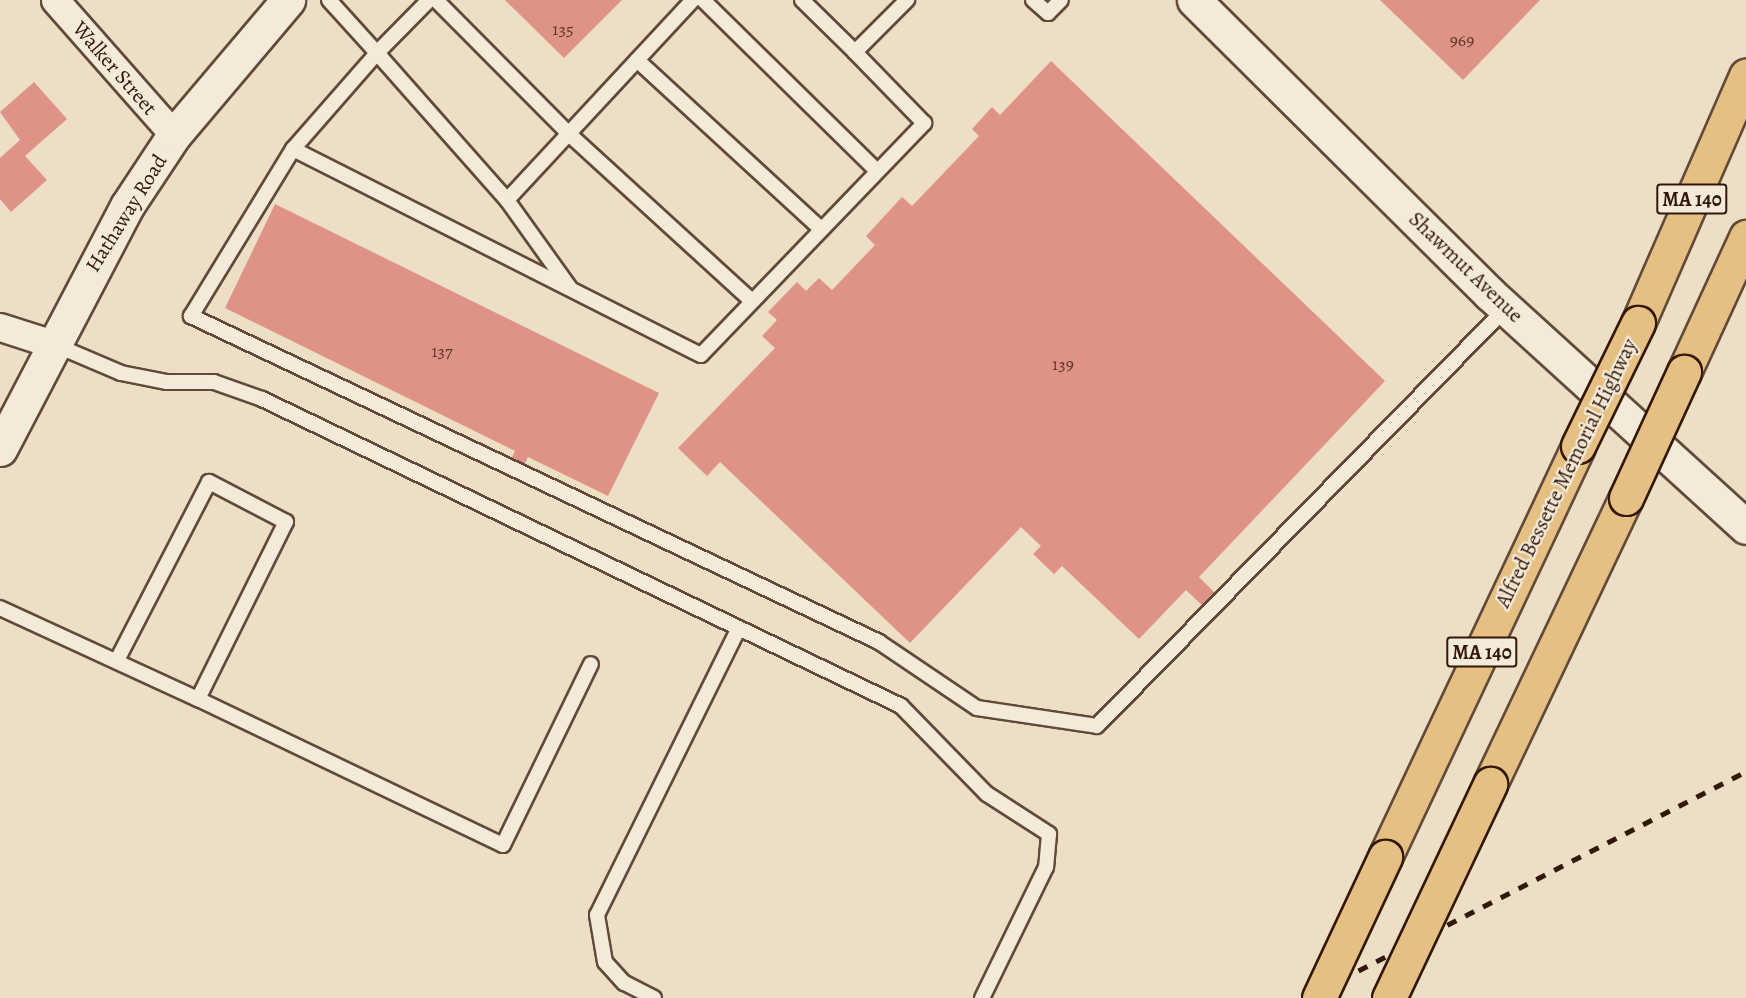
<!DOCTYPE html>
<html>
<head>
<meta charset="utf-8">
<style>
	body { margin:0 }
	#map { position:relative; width:1746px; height:998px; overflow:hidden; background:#eddfc6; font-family:Alegreya,serif }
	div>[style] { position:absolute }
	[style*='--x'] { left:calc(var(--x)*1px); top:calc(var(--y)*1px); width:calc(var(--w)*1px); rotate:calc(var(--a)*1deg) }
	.building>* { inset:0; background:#df9386 }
	.roads { filter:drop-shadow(2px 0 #614a39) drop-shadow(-2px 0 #614a39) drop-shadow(0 2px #614a39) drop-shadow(0 -2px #614a39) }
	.service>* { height:14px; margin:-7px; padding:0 7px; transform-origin:7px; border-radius:7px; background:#f3eada }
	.minor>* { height:27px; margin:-13.5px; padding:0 13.5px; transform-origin:13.5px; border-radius:13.5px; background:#f3eada }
	.tertiary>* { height:33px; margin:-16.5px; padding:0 16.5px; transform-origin:16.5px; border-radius:16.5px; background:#f3eada }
	.secondary>* { height:33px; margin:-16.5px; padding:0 16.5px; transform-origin:16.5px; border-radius:16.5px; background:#f3eada }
	.motorway>* { height:33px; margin:-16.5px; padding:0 16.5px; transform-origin:16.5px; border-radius:16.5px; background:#e6c083 }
	.rail>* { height:4.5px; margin-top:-2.25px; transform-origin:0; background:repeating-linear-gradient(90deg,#32180a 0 10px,transparent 0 20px) }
	.bridges { filter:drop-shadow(2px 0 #32180a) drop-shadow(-2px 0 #32180a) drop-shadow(0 2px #32180a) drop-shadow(0 -2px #32180a) }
	.motorway-bridge>* { height:33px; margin:-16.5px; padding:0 16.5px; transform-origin:16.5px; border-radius:16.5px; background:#e6c083 }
	span { translate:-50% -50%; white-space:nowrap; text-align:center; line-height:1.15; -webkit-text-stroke:4.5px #f3eada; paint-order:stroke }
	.number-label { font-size:18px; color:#5d3729 }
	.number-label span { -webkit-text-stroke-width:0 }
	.shield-label span { padding:2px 4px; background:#f3eada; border:2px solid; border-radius:4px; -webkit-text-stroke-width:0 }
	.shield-label { font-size:20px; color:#32180a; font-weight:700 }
	.street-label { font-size:21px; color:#32180a }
</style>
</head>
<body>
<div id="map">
	<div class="building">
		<div style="clip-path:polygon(505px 0,622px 0,564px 58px)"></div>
		<div style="clip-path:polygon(1380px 0,1540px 0,1463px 80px)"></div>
		<div style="clip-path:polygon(1051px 61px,1385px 381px,1199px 577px,1217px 595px,1205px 608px,1186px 590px,1139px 639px,1062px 566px,1054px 574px,1033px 554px,1041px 546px,1021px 527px,910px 643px,720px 462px,707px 476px,678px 448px,775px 348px,762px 336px,777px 320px,768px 312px,797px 282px,806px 291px,819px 278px,832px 290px,875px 245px,866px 236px,902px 197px,912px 206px,979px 136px,972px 129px,992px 107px,1000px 115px)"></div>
		<div style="clip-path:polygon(34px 82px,67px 119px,25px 156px,47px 180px,11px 212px,0 199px,0 158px,20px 140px,0 112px)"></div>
		<div style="clip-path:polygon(275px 204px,659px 393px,608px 496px,528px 457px,520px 473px,507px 467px,515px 451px,225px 308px)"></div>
	</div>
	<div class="roads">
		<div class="service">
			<div style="--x:329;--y:0;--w:72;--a:47.8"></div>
			<div style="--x:377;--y:53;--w:128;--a:131.2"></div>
			<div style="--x:293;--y:149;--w:457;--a:26.8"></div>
			<div style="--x:701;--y:355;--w:322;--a:-46.1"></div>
			<div style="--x:924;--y:123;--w:99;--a:-134.2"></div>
			<div style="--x:429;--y:0;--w:74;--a:134.5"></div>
			<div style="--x:377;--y:53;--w:196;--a:48.5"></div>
			<div style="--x:507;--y:200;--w:108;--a:54.4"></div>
			<div style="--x:436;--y:0;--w:189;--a:45.2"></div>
			<div style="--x:569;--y:134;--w:248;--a:42.4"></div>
			<div style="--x:703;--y:0;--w:244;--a:44.5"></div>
			<div style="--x:802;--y:0;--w:74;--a:44.5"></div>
			<div style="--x:855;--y:52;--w:74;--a:-45"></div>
			<div style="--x:1033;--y:0;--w:20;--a:41"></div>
			<div style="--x:1048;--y:13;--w:18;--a:-45"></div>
			<div style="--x:637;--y:60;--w:250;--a:42.6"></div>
			<div style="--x:293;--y:149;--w:196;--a:121.4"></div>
			<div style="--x:191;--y:316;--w:761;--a:25.35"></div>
			<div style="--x:879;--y:642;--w:118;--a:34"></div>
			<div style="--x:977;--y:708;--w:121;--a:8.5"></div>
			<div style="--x:1097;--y:726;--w:585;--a:-45.62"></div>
			<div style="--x:507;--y:200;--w:273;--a:-47.1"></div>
			<div style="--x:53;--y:344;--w:74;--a:23.1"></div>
			<div style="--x:121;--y:373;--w:47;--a:11.1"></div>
			<div style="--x:167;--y:382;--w:47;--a:0"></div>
			<div style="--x:214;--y:382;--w:51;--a:19.5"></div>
			<div style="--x:262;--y:399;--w:709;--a:25.66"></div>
			<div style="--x:901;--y:706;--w:123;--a:45.7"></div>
			<div style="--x:987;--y:794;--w:74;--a:32.8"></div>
			<div style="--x:1049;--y:834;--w:33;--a:95"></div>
			<div style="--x:1046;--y:867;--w:146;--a:116"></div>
			<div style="--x:0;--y:608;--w:218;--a:24.7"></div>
			<div style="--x:198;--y:699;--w:198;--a:-63.6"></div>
			<div style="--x:286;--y:522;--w:87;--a:-152.5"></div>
			<div style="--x:209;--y:482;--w:200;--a:117.3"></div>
			<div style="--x:198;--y:699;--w:338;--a:25.6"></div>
			<div style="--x:503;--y:845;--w:201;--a:-64.1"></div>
			<div style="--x:654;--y:998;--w:34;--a:-153"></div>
			<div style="--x:624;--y:983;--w:28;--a:-132"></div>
			<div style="--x:605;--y:962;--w:48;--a:-99.7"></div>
			<div style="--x:597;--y:915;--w:320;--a:-63.7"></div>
		</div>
		<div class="minor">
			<div style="--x:55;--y:0;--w:180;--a:48.6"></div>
			<div style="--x:0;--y:327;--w:56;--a:17.8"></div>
		</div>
		<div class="tertiary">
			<div style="--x:1194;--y:0;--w:417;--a:44.8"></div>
			<div style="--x:1490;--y:294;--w:346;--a:42.3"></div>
		</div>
		<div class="secondary">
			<div style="--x:0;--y:449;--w:274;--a:-62.4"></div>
			<div style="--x:127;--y:206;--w:85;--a:-56.5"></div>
			<div style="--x:174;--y:135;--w:177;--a:-49.8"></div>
		</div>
		<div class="motorway">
			<div style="--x:1638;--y:323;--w:270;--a:-66.4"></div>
			<div style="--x:1684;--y:372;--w:149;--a:-65.3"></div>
			<div style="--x:1490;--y:784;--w:317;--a:-64.6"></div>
			<div style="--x:1385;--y:857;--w:454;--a:-64.8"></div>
		</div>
	</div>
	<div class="rail">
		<div style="--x:1305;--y:998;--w:496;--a:-27.2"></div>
	</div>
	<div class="bridges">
		<div class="motorway-bridge">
			<div style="--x:1578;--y:446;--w:137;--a:-64"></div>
			<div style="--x:1626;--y:498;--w:139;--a:-65.3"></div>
			<div style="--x:1319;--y:998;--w:156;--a:-64.9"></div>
			<div style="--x:1389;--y:998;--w:237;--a:-64.7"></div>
		</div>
	</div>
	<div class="number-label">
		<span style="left:563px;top:29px">135</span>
		<span style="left:1462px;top:40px">969</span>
		<span style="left:442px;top:351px">137</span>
		<span style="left:1063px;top:364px">139</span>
	</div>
	<div class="shield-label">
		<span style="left:1692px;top:199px">MA 140</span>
		<span style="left:1482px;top:652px">MA 140</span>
	</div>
	<div class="street-label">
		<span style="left:115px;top:68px;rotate:49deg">Walker Street</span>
		<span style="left:126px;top:213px;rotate:-58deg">Hathaway Road</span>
		<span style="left:1466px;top:267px;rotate:44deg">Shawmut Avenue</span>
		<span style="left:1566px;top:473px;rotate:-64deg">Alfred Bessette Memorial Highway</span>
	</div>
</div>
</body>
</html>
